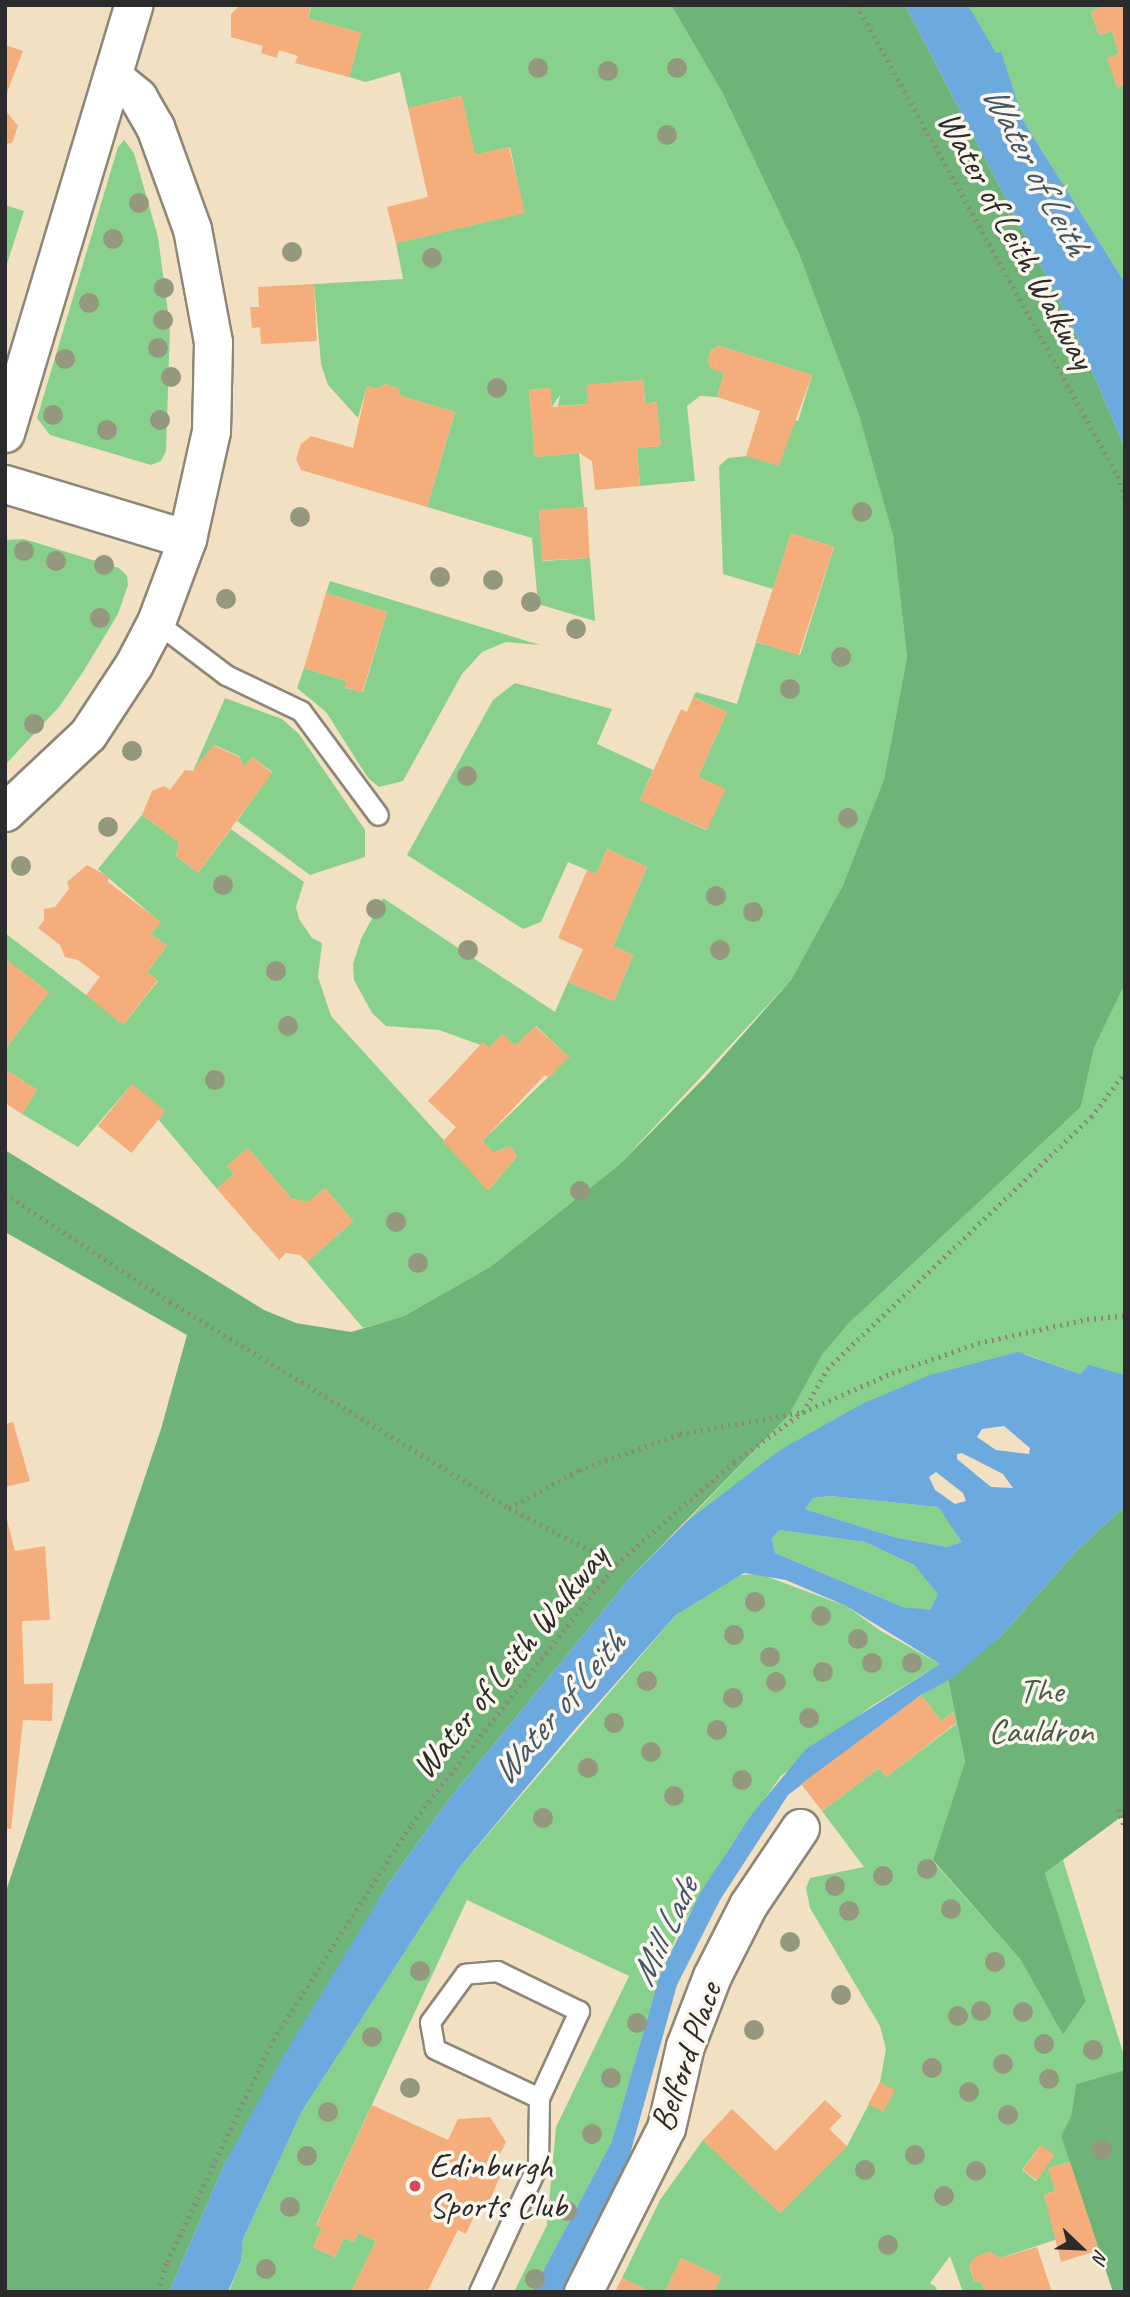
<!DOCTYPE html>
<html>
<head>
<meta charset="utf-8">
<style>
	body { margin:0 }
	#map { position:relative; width:1130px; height:2297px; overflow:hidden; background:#f1e1c2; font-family:Caveat,sans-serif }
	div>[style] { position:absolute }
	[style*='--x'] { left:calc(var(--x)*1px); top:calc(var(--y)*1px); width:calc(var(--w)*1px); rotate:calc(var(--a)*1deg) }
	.green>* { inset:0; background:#88d18d }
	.forest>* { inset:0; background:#6eb378 }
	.water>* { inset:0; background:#6ca9de }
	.building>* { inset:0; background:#f4ad7b; transform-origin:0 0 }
	.path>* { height:4.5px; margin-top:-2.25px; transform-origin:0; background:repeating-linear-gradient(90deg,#8e8676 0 2px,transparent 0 7px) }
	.roads { filter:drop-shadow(2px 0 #8e8676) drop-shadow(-2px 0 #8e8676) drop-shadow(0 2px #8e8676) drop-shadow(0 -2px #8e8676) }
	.service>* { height:19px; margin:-9.5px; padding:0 9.5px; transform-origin:9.5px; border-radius:9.5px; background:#fff }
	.minor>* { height:37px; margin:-18.5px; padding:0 18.5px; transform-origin:18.5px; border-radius:18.5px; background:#fff }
	.trees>* { width:20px; height:20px; margin:-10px; border-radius:50%; background:#94987f }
	.dots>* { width:19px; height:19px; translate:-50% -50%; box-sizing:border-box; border:4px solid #fbf7ec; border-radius:50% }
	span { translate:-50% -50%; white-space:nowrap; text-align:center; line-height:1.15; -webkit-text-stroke:7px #fbf7ec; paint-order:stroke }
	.street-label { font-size:35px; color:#2b2b2b }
	.park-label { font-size:35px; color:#475d48 }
	.poi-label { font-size:35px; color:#2b2b2b }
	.left { translate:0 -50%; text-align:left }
	.water-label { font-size:37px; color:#42576a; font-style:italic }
	.frame { position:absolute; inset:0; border:7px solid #2b2b2b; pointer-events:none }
	.north { position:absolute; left:1046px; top:2213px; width:70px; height:70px; -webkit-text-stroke:5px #fbf7ec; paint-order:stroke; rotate:113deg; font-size:19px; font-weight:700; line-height:28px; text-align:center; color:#2b2b2b }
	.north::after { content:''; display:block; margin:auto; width:24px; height:32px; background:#2b2b2b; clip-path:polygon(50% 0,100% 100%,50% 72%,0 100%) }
</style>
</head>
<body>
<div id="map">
	<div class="green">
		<div style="clip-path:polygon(312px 5px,671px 5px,722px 92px,799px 254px,858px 412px,893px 534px,907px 657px,884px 779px,843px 885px,791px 980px,619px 1165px,490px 1267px,404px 1316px,363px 1328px,307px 1262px,353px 1221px,325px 1188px,308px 1202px,292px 1199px,248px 1148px,227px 1166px,234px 1174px,217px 1189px,158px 1119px,164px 1111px,132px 1084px,78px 1147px,22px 1114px,37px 1090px,5px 1069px,5px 1049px,49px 992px,5px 959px,5px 933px,124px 1024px,158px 981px,147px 972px,167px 946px,151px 934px,160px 922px,98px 869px,142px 815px,179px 842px,176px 856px,198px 873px,231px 829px,304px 882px,296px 907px,299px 919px,312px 938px,322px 943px,318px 977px,331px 1016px,489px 1190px,517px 1156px,510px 1146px,493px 1153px,482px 1141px,569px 1057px,536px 1026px,515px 1046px,502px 1034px,489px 1048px,439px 1030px,386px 1026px,372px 1013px,354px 980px,353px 964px,361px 939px,383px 898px,555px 1012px,568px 982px,614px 1001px,633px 955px,613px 946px,647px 867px,607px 849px,596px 874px,568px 862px,541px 922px,523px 929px,407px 855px,493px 700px,515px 683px,612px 709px,597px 744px,653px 770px,640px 800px,706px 830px,725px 789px,698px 777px,727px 712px,693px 697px,696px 692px,737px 704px,756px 642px,800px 655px,834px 547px,791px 533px,773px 589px,723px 574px,719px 466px,728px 458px,746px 456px,792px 420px,798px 421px,812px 375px,719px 346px,711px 350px,708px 362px,711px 368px,724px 373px,717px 397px,700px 396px,687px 406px,695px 481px,640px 486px,637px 448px,661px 446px,656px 402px,645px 404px,643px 380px,587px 385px,588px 404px,558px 406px,560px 395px,552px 407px,550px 388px,529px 390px,535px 457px,579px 453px,584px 507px,539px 511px,543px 561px,590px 558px,595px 621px,538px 604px,532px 538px,427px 507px,455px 412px,401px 396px,398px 388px,385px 384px,378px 389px,367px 386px,358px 418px,328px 385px,321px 364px,314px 284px,403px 279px,396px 243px,524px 213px,510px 147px,475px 155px,461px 96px,408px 108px,400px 72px,366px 82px,349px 77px,361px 33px,308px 18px)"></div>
		<div style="clip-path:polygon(968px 5px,1105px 5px,1091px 12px,1099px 35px,1112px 31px,1119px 54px,1108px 58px,1117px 87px,1125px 85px,1125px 283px,1024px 122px,1000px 52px,996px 54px)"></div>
		<div style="clip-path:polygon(124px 140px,134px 153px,158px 237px,170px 327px,166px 451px,161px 461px,151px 465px,50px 435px,37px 418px,118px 147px)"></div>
		<div style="clip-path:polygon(5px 205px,24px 211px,5px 270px)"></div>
		<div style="clip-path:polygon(24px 539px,119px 568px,127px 576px,128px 585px,118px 614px,83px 672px,59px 707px,5px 765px,5px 540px)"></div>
		<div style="clip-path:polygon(330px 581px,540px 645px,506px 642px,482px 652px,462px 674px,403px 781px,379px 787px,368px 778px,326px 712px,297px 688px,304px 668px,346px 681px,345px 688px,363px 692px,387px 612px,326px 593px)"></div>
		<div style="clip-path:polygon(225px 698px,282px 719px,299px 734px,365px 830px,365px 857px,310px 875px,237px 821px,272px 772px,252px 757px,244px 767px,239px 756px,214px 745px,193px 771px)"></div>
		<div style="clip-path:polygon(1125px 984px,1125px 1375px,1107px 1371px,1080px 1374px,1025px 1354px,685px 1523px,789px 1415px,822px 1355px,849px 1323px,1081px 1107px,1094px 1048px)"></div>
		<div style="clip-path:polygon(830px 1496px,938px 1507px,963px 1542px,947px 1547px,894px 1537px,805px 1509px,813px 1498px)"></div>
		<div style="clip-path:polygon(779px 1530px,865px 1542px,914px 1565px,939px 1594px,929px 1611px,903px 1607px,775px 1553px,772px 1538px)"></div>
		<div style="clip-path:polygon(760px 1574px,846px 1606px,881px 1631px,940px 1664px,870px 1707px,781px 1776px,728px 1850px,678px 1933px,660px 1974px,612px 2141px,532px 2292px,514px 2292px,547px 2225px,556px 2127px,629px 1976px,467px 1900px,316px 2225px,322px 2228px,313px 2247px,335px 2257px,344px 2238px,354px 2242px,358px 2233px,376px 2241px,351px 2292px,229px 2292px,241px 2261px,243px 2239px,302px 2111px,459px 1868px,676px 1615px,740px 1575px)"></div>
		<div style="clip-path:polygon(evenodd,948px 1679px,965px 1763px,933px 1861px,1020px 1959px,1063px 2035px,1086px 2001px,1045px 1873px,1063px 1860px,1125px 2059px,1125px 2070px,1076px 2084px,1071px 2116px,1061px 2136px,1070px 2162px,1049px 2168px,1055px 2191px,1044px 2195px,1058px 2239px,1000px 2258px,989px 2252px,969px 2266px,974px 2281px,982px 2283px,985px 2292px,963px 2292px,950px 2256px,930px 2283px,937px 2288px,934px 2292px,714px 2292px,721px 2277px,681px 2258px,665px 2292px,651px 2292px,622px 2278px,660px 2200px,703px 2140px,780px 2213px,847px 2146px,869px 2104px,883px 2111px,880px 2082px,886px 2049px,880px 2026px,810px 1908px,806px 1888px,810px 1878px,864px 1867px,822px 1811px,879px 1768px,886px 1777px,956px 1724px,953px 1712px,941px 1721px,921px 1695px,948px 1679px,1040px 2146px,1054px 2155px,1036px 2181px,1022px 2170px,1040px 2146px)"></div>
	</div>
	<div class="forest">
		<div style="clip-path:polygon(671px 5px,905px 5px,1073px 327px,1125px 448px,1125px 984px,1094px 1048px,1081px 1107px,849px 1323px,822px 1355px,789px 1415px,629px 1579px,450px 1798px,388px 1884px,224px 2165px,169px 2292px,5px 2292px,5px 1894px,161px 1429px,187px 1335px,5px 1232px,5px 1150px,264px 1310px,296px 1323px,351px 1332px,404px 1316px,490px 1267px,619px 1165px,708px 1074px,791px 980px,843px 885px,884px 779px,907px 657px,893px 535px,858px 412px,799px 254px,722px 92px)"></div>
		<div style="clip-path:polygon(1125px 1506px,1125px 1814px,1045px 1873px,1086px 2001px,1063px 2035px,1020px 1959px,933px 1860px,965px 1762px,948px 1679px,1000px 1637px,1078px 1549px)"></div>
		<div style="clip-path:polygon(1125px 2070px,1125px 2292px,1113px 2292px,1061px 2136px,1071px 2116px,1076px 2084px)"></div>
	</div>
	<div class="water">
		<div style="clip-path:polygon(905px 5px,968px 5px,996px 53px,1001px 52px,1024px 122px,1125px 283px,1125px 448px,1073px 327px)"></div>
		<div style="clip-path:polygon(evenodd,1018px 1352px,1080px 1374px,1089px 1365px,1125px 1375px,1125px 1506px,1078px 1549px,1000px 1637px,954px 1677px,921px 1695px,788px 1795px,720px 1900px,677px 1985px,629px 2158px,562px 2292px,532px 2292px,612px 2141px,660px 1974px,702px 1890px,752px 1814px,806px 1749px,940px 1664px,846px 1606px,786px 1580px,744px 1573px,676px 1615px,576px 1728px,459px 1868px,302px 2111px,243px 2239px,241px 2261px,228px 2292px,169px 2292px,224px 2165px,281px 2060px,388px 1884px,450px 1798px,629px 1579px,685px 1523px,780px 1450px,862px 1404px,930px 1375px,1018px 1352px,1004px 1426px,1030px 1448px,1029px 1454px,996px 1450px,977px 1437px,982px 1429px,1004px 1426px,1018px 1352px,962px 1453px,1003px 1474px,1013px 1488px,991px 1487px,957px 1459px,957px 1454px,962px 1453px,1018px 1352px,936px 1472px,963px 1493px,966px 1501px,955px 1504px,935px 1490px,929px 1477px,936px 1472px,1018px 1352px,830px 1496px,938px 1507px,962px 1542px,947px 1547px,894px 1537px,805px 1509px,813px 1498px,830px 1496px,1018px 1352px,779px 1530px,865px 1542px,914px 1565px,938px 1594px,930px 1610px,903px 1607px,775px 1553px,772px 1538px,779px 1530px)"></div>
	</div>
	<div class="building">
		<div style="clip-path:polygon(240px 5px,311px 5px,308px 18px,361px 33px,349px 77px,295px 63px,298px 56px,279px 50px,277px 58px,261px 53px,263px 46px,231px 37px,231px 14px)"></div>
		<div style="clip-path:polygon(1105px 5px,1125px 5px,1125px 85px,1117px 87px,1107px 58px,1119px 54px,1112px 31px,1099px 35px,1091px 12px)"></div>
		<div style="clip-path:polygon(5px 45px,23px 51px,6px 95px,5px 95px)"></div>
		<div style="clip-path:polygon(462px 96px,475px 155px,509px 147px,525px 213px,396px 243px,387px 207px,428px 197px,408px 108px)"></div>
		<div style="clip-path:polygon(5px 110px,18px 126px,12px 143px,5px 144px)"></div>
		<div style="clip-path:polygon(314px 284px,317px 341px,261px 344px,260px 327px,252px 328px,250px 307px,259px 307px,258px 287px)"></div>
		<div style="clip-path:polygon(719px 346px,812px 375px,779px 466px,746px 456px,760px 411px,717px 397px,724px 373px,711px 369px,708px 362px,711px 350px)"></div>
		<div style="clip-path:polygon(643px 380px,645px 404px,657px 402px,661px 446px,637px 448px,640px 486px,595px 490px,592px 461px,579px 453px,535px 457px,529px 390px,550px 388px,552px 407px,588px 404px,586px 385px)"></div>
		<div style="clip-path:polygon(385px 384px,398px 388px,401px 396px,455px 412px,427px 507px,301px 470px,296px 459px,301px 444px,311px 436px,353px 448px,367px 386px,378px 389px)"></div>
		<div style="left:587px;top:507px;width:51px;height:48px;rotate:87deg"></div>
		<div style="left:791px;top:533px;width:45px;height:114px;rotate:18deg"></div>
		<div style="clip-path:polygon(326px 593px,387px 612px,362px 693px,344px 687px,346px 681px,304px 668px)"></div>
		<div style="clip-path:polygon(693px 697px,727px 712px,698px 777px,726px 789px,707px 830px,640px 800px,681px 709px,687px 712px)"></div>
		<div style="clip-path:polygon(213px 745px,239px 757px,244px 767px,252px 757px,272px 773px,198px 873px,176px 856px,179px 842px,142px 815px,152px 791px,164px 786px,170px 790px,185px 770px,193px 771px)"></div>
		<div style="clip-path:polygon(607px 849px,647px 867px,613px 946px,633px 955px,614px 1001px,568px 982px,583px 949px,558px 938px,587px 870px,596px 874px)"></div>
		<div style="clip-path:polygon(87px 865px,109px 877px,108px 882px,161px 922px,151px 934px,167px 946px,147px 972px,158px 980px,123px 1025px,86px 995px,100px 977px,78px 960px,65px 957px,60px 945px,38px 928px,44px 920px,44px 909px,55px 907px,69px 889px,67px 882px)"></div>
		<div style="clip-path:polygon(5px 959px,49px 992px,5px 1049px)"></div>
		<div style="clip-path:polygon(535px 1026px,569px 1057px,549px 1078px,545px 1075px,482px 1141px,493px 1153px,510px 1146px,517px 1156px,488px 1191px,443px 1141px,456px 1127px,428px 1101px,483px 1042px,489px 1048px,502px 1034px,515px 1046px)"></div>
		<div style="clip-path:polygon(5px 1069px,37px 1090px,22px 1114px,5px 1103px)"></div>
		<div style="left:132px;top:1084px;width:43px;height:54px;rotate:39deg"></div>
		<div style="clip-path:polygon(248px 1148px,292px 1199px,308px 1202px,325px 1188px,353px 1221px,307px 1262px,300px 1255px,286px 1253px,279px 1260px,217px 1189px,234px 1174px,227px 1166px)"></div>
		<div style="clip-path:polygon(13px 1422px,30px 1481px,5px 1487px,5px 1424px)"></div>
		<div style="clip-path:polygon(5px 1512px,15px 1551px,45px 1546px,50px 1620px,22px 1621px,24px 1684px,53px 1683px,52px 1721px,23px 1720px,11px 1829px,5px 1828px)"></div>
		<div style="clip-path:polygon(921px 1695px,941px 1721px,953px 1712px,956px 1723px,886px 1777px,879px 1768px,822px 1811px,801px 1784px)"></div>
		<div style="left:880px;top:2082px;width:17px;height:25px;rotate:28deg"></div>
		<div style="clip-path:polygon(825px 2100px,842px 2116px,829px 2129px,847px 2146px,780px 2213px,703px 2140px,732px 2109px,776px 2151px)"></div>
		<div style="clip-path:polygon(372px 2105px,448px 2140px,458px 2119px,490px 2117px,506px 2142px,496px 2162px,505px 2166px,486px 2208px,479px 2205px,466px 2234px,458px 2230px,427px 2292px,351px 2292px,376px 2241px,358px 2233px,354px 2242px,344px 2238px,335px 2257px,313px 2247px,322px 2228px,316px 2226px)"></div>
		<div style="left:1041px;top:2145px;width:17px;height:31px;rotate:36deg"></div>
		<div style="clip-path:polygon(1070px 2162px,1099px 2250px,1061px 2262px,1044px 2195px,1055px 2191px,1048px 2168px)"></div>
		<div style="clip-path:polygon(1037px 2247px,1052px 2292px,985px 2292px,982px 2283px,974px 2281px,969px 2265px,975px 2257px,989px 2252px,1000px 2258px)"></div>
		<div style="clip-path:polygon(681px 2258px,721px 2277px,714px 2292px,665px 2292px)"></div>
		<div style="clip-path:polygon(622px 2278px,651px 2292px,615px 2292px)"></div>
	</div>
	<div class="path">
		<div style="--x:857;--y:5;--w:538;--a:61.01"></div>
		<div style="--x:1118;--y:476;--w:26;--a:74"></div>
		<div style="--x:5;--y:1194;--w:197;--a:33.2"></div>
		<div style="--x:170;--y:1302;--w:397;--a:31.3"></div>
		<div style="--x:509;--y:1508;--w:80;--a:-28.5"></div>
		<div style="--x:579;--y:1470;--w:107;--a:-19.6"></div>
		<div style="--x:680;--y:1434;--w:125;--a:-10.1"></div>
		<div style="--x:803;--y:1412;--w:49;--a:-60.8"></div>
		<div style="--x:827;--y:1369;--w:365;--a:-43.7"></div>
		<div style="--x:1091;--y:1117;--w:56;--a:-52.9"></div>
		<div style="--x:509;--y:1508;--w:121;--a:27.6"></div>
		<div style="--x:1125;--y:1805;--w:7;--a:146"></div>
		<div style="--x:1119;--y:1809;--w:19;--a:72"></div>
		<div style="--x:157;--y:2292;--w:32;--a:-72"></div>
		<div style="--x:167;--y:2262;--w:246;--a:-64.5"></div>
		<div style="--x:273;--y:2040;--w:256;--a:-57.4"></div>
		<div style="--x:411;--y:1824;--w:331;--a:-51.7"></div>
		<div style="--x:616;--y:1564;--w:156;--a:-40.8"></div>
		<div style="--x:734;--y:1462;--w:85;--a:-35.9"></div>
		<div style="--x:803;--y:1412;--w:97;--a:-23.7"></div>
		<div style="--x:892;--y:1373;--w:91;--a:-19.2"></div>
		<div style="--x:978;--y:1343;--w:112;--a:-12.4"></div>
		<div style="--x:1087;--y:1319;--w:38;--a:-5"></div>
	</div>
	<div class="roads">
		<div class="service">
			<div style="--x:156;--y:622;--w:88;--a:37.1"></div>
			<div style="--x:226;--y:675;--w:83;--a:25.6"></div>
			<div style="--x:301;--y:711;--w:129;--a:53.5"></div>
			<div style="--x:479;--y:2292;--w:141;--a:-65.3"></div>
			<div style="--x:538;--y:2164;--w:66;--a:-89.1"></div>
			<div style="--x:539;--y:2098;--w:96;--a:-65.3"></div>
			<div style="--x:579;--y:2011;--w:91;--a:-154"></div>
			<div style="--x:497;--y:1971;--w:32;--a:175"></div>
			<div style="--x:465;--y:1974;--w:59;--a:126.1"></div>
			<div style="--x:430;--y:2022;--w:27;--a:80"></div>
			<div style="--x:435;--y:2049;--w:115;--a:25.2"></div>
		</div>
		<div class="minor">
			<div style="--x:5;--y:433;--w:447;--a:-73.3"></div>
			<div style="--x:5;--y:484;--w:190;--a:16.8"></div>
			<div style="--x:5;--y:812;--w:114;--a:-43.2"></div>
			<div style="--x:88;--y:734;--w:84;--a:-56.7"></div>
			<div style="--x:134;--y:664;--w:47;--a:-62.4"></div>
			<div style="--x:156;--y:622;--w:89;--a:-69.5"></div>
			<div style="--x:187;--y:539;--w:111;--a:-77.5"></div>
			<div style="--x:211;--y:431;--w:89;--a:-88.7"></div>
			<div style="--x:213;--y:342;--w:115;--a:-100.5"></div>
			<div style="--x:192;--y:229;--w:109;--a:-109.9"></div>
			<div style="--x:155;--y:127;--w:34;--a:-120"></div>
			<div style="--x:138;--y:97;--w:33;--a:-141"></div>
			<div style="--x:583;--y:2292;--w:184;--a:-63.2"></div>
			<div style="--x:666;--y:2128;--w:84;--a:-77"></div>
			<div style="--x:685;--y:2046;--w:75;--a:-68.9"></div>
			<div style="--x:712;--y:1976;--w:80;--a:-63.1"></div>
			<div style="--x:748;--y:1905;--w:93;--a:-56"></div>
		</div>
	</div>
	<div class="trees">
		<div style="left:538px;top:68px"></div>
		<div style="left:677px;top:68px"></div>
		<div style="left:608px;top:71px"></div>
		<div style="left:667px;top:135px"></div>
		<div style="left:139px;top:203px"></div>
		<div style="left:113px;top:239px"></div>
		<div style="left:292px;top:252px"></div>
		<div style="left:432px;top:258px"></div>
		<div style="left:164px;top:288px"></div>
		<div style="left:89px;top:303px"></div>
		<div style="left:163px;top:320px"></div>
		<div style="left:158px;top:348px"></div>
		<div style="left:65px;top:359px"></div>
		<div style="left:171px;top:377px"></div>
		<div style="left:497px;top:388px"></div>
		<div style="left:53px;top:415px"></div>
		<div style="left:160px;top:420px"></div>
		<div style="left:107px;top:430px"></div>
		<div style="left:862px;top:512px"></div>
		<div style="left:300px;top:517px"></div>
		<div style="left:24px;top:551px"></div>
		<div style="left:56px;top:561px"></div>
		<div style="left:104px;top:565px"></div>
		<div style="left:440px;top:577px"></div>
		<div style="left:493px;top:580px"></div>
		<div style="left:226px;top:599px"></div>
		<div style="left:531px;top:602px"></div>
		<div style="left:100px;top:618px"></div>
		<div style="left:576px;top:629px"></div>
		<div style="left:841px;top:657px"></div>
		<div style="left:790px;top:689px"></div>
		<div style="left:34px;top:724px"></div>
		<div style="left:132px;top:751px"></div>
		<div style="left:467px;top:776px"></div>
		<div style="left:848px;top:818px"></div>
		<div style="left:108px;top:827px"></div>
		<div style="left:21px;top:866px"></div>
		<div style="left:223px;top:885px"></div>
		<div style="left:716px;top:896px"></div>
		<div style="left:376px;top:909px"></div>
		<div style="left:753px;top:912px"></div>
		<div style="left:468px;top:950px"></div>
		<div style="left:720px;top:950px"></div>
		<div style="left:276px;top:971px"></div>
		<div style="left:288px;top:1026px"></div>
		<div style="left:215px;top:1080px"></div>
		<div style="left:580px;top:1191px"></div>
		<div style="left:396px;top:1222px"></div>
		<div style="left:418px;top:1263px"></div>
		<div style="left:755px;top:1602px"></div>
		<div style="left:821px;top:1616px"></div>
		<div style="left:734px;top:1635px"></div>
		<div style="left:858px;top:1639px"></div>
		<div style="left:770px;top:1657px"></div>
		<div style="left:872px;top:1663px"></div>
		<div style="left:912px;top:1663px"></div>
		<div style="left:823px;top:1672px"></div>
		<div style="left:647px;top:1681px"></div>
		<div style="left:776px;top:1682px"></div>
		<div style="left:733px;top:1698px"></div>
		<div style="left:809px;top:1718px"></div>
		<div style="left:614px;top:1723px"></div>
		<div style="left:717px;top:1730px"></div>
		<div style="left:651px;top:1752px"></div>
		<div style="left:588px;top:1768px"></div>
		<div style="left:742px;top:1780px"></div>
		<div style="left:674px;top:1796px"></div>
		<div style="left:543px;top:1818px"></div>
		<div style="left:927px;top:1869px"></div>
		<div style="left:883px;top:1876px"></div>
		<div style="left:835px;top:1886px"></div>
		<div style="left:951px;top:1909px"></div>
		<div style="left:849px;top:1911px"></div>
		<div style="left:790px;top:1942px"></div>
		<div style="left:995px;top:1962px"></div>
		<div style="left:420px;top:1971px"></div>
		<div style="left:841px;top:1995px"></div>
		<div style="left:981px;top:2011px"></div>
		<div style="left:1023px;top:2012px"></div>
		<div style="left:958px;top:2016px"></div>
		<div style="left:637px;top:2023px"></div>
		<div style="left:754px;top:2030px"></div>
		<div style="left:372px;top:2037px"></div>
		<div style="left:1044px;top:2044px"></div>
		<div style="left:1093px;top:2050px"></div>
		<div style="left:1003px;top:2064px"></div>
		<div style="left:932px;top:2068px"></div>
		<div style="left:611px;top:2078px"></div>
		<div style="left:1049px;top:2079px"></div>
		<div style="left:410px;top:2088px"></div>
		<div style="left:969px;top:2092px"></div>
		<div style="left:328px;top:2112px"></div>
		<div style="left:1008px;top:2115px"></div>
		<div style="left:592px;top:2134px"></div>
		<div style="left:1102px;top:2150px"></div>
		<div style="left:915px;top:2155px"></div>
		<div style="left:307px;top:2156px"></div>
		<div style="left:865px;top:2170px"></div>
		<div style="left:976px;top:2171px"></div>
		<div style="left:944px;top:2196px"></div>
		<div style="left:290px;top:2207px"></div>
		<div style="left:567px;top:2211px"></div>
		<div style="left:888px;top:2245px"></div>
		<div style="left:266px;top:2269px"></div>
		<div style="left:535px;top:2279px"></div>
	</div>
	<div class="dots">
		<div style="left:415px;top:2186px;background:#d1495b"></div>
	</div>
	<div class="street-label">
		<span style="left:1016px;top:240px;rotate:61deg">Water of Leith Walkway</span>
		<span style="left:510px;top:1662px;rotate:-51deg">Water of Leith Walkway</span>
		<span style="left:686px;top:2057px;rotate:-71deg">Belford Place</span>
	</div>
	<div class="park-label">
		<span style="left:1041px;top:1711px">The<br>Cauldron</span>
	</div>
	<div class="poi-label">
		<span class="left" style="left:429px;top:2186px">Edinburgh<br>Sports Club</span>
	</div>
	<div class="water-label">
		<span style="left:1036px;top:170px;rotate:62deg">Water of Leith</span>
		<span style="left:558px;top:1708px;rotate:-50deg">Water of Leith</span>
		<span style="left:664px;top:1932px;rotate:-65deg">Mill Lade</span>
	</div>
	<div class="frame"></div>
	<div class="north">N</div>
</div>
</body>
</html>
